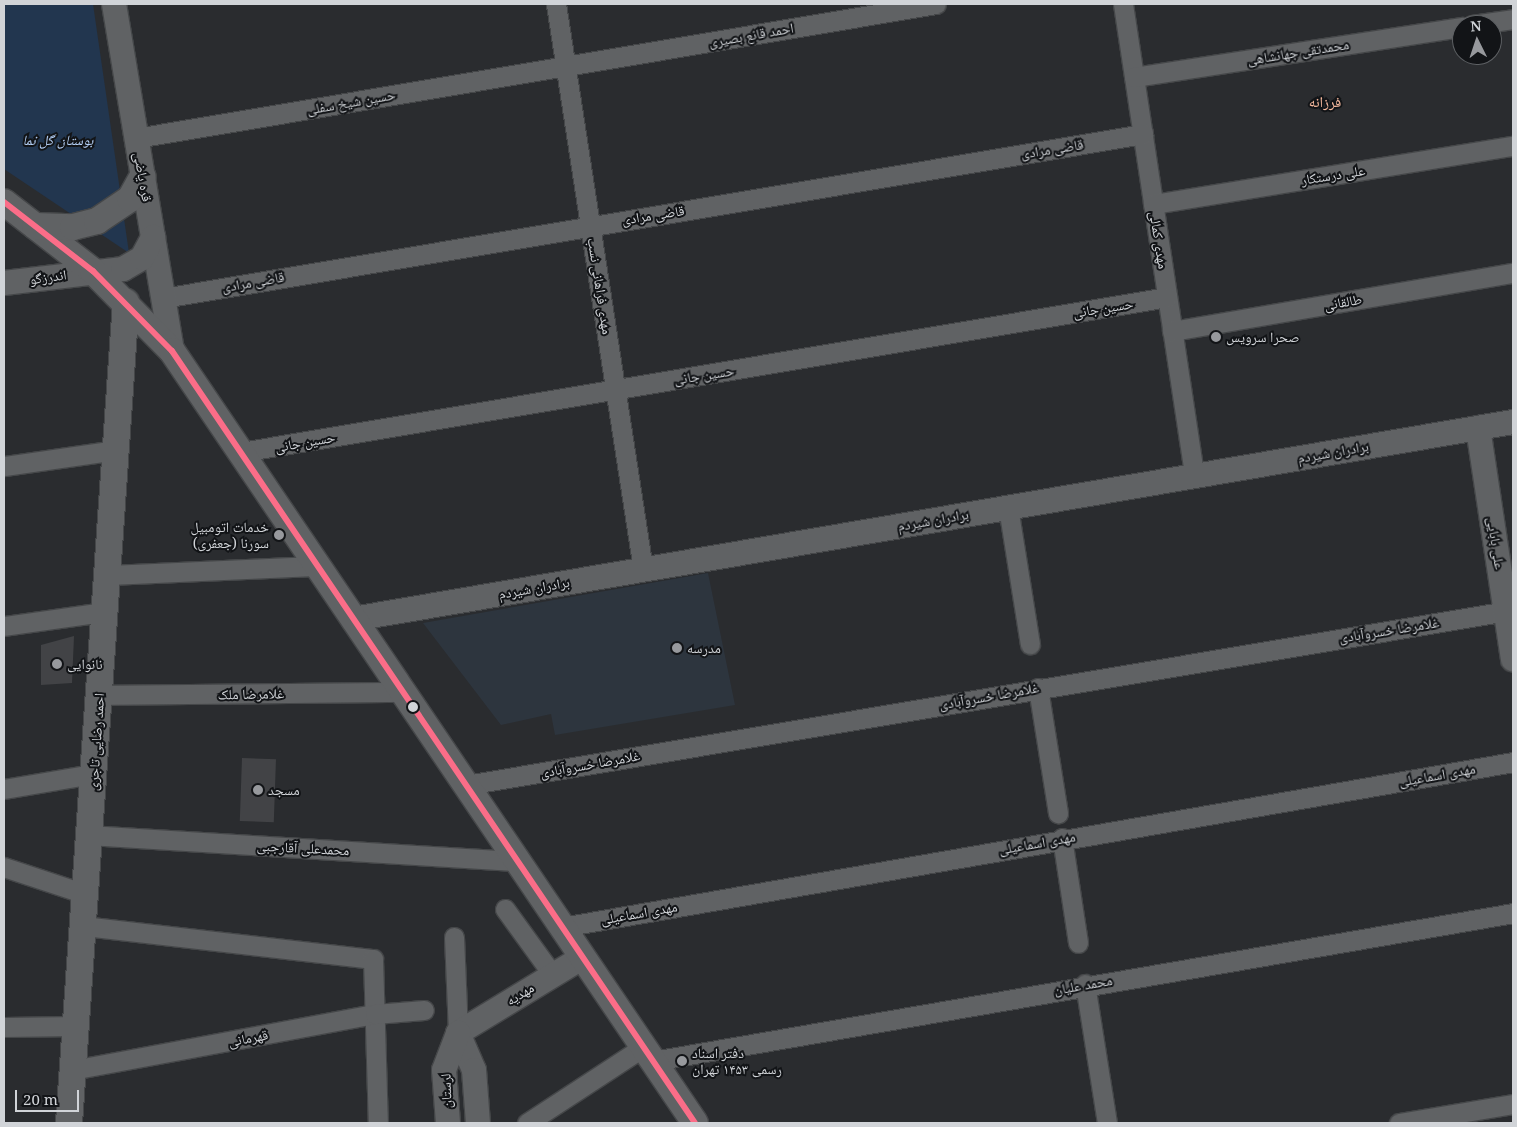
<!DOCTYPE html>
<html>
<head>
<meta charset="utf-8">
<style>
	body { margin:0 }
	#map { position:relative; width:1517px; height:1127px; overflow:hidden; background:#2a2c2f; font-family:"Noto Serif","Noto Naskh Arabic",serif }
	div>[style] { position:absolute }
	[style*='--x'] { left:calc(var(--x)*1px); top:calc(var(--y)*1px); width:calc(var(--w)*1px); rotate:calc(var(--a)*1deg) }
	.built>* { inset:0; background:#2d353e }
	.green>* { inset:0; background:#22364f }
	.building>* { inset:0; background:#424346; transform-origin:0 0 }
	.roads { filter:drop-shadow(1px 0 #454749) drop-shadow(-1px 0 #454749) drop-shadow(0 1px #454749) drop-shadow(0 -1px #454749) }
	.minor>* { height:19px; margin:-9.5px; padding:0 9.5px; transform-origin:9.5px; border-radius:9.5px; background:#606264 }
	.tertiary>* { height:24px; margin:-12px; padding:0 12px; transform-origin:12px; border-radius:12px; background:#606264 }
	.secondary>* { height:26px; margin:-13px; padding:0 13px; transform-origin:13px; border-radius:13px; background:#606264 }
	.bus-1>* { height:6px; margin:-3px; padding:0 3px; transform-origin:3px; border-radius:3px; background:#fb6d88 }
	.dots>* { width:14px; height:14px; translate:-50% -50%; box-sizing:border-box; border:2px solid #121417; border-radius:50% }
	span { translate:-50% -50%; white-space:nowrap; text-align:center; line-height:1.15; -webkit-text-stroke:4px #121417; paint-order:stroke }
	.street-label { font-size:14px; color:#d1d4d8 }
	.park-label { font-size:14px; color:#b7d3fa; font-style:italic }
	.poi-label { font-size:14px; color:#d1d4d8 }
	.left { translate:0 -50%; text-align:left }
	.right { translate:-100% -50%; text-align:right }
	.neighbourhood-label { font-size:15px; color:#f8bb9f }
	.frame { position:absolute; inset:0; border:5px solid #d1d4d8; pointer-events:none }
	.north { position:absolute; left:1452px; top:15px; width:50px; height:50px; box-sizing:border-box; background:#121417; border:1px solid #5e6164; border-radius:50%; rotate:356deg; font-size:14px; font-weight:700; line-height:20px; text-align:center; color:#d1d4d8 }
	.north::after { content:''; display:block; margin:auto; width:18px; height:22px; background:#97999d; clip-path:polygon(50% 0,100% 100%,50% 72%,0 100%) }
	.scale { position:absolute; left:15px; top:1090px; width:64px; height:22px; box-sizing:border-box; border:2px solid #d1d4d8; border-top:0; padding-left:6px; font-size:15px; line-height:18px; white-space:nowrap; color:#d1d4d8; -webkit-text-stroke:4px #121417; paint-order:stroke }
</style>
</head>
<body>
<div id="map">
	<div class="built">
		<div style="clip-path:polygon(708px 573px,735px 705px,555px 735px,551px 714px,501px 725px,423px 623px)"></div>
	</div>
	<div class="green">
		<div style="clip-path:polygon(4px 4px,93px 4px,129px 253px,4px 169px)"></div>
	</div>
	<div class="building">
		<div style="clip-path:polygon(74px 636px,72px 683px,41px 685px,41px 645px)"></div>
		<div style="left:242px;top:758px;width:34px;height:63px;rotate:2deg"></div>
	</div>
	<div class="roads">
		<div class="minor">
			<div style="--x:556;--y:4;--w:572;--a:81.25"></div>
			<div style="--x:1123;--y:4;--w:477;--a:81.4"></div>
			<div style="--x:1472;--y:25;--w:41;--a:-8.3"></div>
			<div style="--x:1134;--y:77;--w:332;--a:-8.7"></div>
			<div style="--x:136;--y:138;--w:811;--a:-9.51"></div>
			<div style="--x:1153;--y:204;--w:365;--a:-9.2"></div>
			<div style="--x:163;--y:298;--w:994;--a:-9.5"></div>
			<div style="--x:1172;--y:331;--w:346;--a:-9.7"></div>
			<div style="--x:241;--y:452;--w:939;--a:-9.5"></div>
			<div style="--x:4;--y:466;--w:113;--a:-8.1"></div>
			<div style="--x:1008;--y:507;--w:139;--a:80.9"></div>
			<div style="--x:107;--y:575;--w:210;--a:-2.5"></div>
			<div style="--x:4;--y:626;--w:101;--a:-8"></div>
			<div style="--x:1038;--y:688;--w:127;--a:80.9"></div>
			<div style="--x:99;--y:695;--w:304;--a:-0.6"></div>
			<div style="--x:466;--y:785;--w:1062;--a:-9.49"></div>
			<div style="--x:4;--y:789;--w:90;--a:-9.6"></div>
			<div style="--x:89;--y:835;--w:429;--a:3.5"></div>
			<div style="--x:1062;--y:838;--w:106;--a:81.3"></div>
			<div style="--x:4;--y:867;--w:85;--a:18.4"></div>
			<div style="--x:505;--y:909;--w:80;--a:54.1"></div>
			<div style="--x:83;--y:926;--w:292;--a:6.5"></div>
			<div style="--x:373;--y:959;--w:164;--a:88.3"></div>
			<div style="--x:562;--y:927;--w:965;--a:-9.84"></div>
			<div style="--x:454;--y:937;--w:96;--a:87.6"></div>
			<div style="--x:1085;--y:984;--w:141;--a:81"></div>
			<div style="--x:4;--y:1027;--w:72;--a:-0.8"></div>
			<div style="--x:653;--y:1061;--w:873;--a:-9.76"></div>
			<div style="--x:72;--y:1070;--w:308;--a:-10.5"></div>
			<div style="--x:375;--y:1014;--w:49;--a:-4.7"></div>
			<div style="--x:527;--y:1123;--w:139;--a:-33.2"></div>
			<div style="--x:1399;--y:1123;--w:116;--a:-9.5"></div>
		</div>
		<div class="tertiary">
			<div style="--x:114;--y:4;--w:352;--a:80.5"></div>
			<div style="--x:4;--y:283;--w:120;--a:-6.7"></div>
			<div style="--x:123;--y:269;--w:22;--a:-30"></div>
			<div style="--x:142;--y:258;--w:24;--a:-62"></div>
			<div style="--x:1478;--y:428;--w:234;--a:81.4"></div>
			<div style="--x:353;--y:619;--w:1177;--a:-9.64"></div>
			<div style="--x:458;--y:1033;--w:146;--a:-31.3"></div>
			<div style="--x:458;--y:1033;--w:40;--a:66.6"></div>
			<div style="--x:474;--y:1070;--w:53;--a:85.7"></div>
			<div style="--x:448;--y:1123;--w:53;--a:-94.3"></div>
			<div style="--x:444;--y:1070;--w:40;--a:-69"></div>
		</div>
		<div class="secondary">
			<div style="--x:4;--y:202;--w:113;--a:37.8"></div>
			<div style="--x:93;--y:271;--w:112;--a:45.4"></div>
			<div style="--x:172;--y:351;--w:932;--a:55.88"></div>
			<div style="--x:35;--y:226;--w:38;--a:2"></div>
			<div style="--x:73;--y:227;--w:25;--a:-14"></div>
			<div style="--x:97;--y:221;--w:40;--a:-34"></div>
			<div style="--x:130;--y:199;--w:26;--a:-61"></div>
			<div style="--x:69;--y:1123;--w:823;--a:-86.03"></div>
		</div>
	</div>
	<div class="bus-1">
		<div style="--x:4;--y:202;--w:113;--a:37.8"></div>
		<div style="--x:93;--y:271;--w:112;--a:45.4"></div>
		<div style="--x:172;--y:351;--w:932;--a:55.88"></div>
	</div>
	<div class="dots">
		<div style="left:1216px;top:337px;background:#97999d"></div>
		<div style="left:279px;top:535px;background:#97999d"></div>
		<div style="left:677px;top:648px;background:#97999d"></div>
		<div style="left:57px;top:664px;background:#97999d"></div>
		<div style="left:413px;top:707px;background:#d1d4d8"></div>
		<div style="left:258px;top:790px;background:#97999d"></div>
		<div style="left:682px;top:1061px;background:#97999d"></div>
	</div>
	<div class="street-label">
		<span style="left:751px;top:35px;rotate:-10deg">احمد قانع بصیری</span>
		<span style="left:1298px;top:52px;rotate:-9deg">محمدتقی جهانشاهی</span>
		<span style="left:351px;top:102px;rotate:-10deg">حسین شیخ سفلی</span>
		<span style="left:1052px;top:149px;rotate:-9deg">قاضی مرادی</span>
		<span style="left:1333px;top:175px;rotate:-9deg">علی درستکار</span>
		<span style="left:143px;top:177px;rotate:80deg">قره یاضی</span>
		<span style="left:653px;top:215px;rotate:-9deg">قاضی مرادی</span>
		<span style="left:1159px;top:240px;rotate:81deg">مهدی کمالی</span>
		<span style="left:48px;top:277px;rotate:-8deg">اندرزگو</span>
		<span style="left:253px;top:282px;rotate:-10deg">قاضی مرادی</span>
		<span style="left:600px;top:286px;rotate:81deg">مهدی فراهانی نسب</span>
		<span style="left:1343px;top:302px;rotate:-10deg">طالقانی</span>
		<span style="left:1103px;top:308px;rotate:-9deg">حسین جانی</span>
		<span style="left:704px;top:375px;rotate:-9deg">حسین جانی</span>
		<span style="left:305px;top:442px;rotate:-10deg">حسین جانی</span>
		<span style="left:1333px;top:452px;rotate:-10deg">برادران شیردم</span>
		<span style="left:933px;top:520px;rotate:-10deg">برادران شیردم</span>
		<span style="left:1496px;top:543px;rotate:81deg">علی بابایی</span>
		<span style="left:534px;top:588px;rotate:-10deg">برادران شیردم</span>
		<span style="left:1389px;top:630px;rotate:-9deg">غلامرضا خسروآبادی</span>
		<span style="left:251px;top:694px;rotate:-1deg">غلامرضا ملک</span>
		<span style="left:989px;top:696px;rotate:-10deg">غلامرضا خسروآبادی</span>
		<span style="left:96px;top:742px;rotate:-86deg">احمد رضایی تاجری</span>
		<span style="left:590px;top:764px;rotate:-10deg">غلامرضا خسروآبادی</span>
		<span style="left:1437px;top:775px;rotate:-10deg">مهدی اسماعیلی</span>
		<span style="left:1037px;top:843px;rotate:-10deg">مهدی اسماعیلی</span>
		<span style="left:303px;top:848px;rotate:3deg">محمدعلی آقارجبی</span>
		<span style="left:639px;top:913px;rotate:-10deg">مهدی اسماعیلی</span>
		<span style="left:1083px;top:985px;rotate:-10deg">محمد علیان</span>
		<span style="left:520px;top:994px;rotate:-32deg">مهدیه</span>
		<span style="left:248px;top:1038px;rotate:-11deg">قهرمانی</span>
		<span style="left:446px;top:1091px;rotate:-92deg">لرستان</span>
	</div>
	<div class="park-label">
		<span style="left:58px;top:140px">بوستان گل نما</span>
	</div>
	<div class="poi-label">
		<span class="left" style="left:1226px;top:337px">صحرا سرویس</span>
		<span class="right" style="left:269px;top:535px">خدمات اتومبیل<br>سورنا (جعفری)</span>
		<span class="left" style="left:687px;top:648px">مدرسه</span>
		<span class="left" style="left:67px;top:664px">نانوایی</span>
		<span class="left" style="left:268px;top:790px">مسجد</span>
		<span class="left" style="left:692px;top:1061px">دفتر اسناد<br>رسمی ۱۴۵۳ تهران</span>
	</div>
	<div class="neighbourhood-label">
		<span style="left:1325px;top:102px">فرزانه</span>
	</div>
	<div class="frame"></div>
	<div class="north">N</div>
	<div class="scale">20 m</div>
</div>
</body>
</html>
